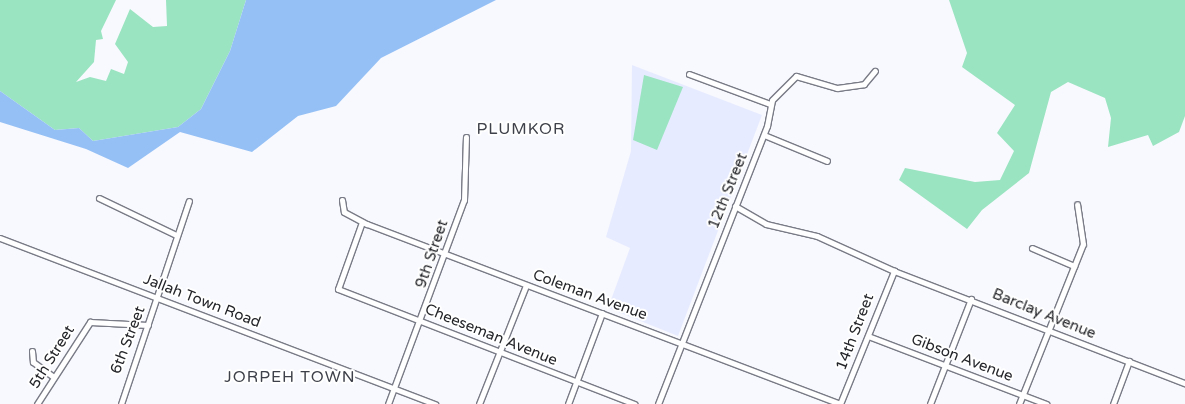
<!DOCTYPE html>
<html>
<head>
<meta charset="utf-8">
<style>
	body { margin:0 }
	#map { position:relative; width:1185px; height:404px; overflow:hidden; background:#f8f9fe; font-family:"Varela Round",sans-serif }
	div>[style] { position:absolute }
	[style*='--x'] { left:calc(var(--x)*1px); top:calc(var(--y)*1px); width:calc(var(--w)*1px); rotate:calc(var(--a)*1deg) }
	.built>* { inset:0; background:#e7ebff }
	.green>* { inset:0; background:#9ae4c1 }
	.water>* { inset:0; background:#95c0f5 }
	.roads { filter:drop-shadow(1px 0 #797b86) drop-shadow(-1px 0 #797b86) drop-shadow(0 1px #797b86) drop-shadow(0 -1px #797b86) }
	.minor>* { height:5px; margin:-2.5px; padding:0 2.5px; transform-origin:2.5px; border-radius:2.5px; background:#fff }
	span { translate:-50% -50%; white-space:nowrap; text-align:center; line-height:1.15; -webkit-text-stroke:4px #fff; paint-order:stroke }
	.street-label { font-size:15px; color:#242529 }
	.neighbourhood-label { font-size:16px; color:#3f414a; letter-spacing:1px }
</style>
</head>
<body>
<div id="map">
	<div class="built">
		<div style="clip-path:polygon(632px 65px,762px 115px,678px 336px,608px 308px,630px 248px,606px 237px,631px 151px)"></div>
	</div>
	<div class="green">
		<div style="clip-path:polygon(0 0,116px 0,101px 31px,103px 39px,96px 40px,94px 62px,76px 82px,90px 77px,106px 81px,111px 69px,124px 74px,128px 62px,115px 44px,130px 9px,153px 27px,167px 26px,166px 0,246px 0,230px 51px,201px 109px,178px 127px,93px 141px,79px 128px,55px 130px,0 91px)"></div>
		<div style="clip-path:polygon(949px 0,1185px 0,1185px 116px,1179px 132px,1153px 146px,1148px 135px,1108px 147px,1111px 118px,1105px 98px,1068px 82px,1051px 92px,1029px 173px,982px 210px,967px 229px,899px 180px,905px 168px,975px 182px,1000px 180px,1014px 151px,997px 133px,1015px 105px,962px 67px,967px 53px)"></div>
		<div style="clip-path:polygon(644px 75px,683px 87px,657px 150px,633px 140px)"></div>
	</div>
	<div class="water">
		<div style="clip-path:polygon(246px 0,496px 0,381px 58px,336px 106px,298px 116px,252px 152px,180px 132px,128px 168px,86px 149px,0 122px,0 91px,55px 130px,79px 128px,93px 141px,178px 127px,201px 109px,230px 51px)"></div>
	</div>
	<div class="roads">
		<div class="minor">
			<div style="--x:689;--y:74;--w:86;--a:20.3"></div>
			<div style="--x:764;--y:135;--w:68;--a:22.4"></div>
			<div style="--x:99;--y:198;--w:85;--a:25.7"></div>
			<div style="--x:342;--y:200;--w:12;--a:81"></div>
			<div style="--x:344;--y:212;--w:26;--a:28"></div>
			<div style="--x:367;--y:224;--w:506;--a:20.83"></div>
			<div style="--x:735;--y:206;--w:36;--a:30"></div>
			<div style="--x:766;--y:224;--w:52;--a:13.2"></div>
			<div style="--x:817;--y:236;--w:85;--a:24.4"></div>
			<div style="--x:894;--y:271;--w:312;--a:21.1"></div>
			<div style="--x:362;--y:222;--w:71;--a:109.7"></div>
			<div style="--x:338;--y:289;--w:318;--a:21.2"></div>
			<div style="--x:0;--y:238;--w:466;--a:20.9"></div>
			<div style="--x:1032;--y:248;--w:46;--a:23.2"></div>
			<div style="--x:868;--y:336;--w:191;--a:20.9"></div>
			<div style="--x:32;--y:351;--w:11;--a:85"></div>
			<div style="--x:33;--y:362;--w:24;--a:36"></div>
			<div style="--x:37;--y:404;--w:98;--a:-57.1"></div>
			<div style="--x:90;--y:322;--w:58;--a:3"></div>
			<div style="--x:121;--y:404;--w:214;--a:-71.5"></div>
			<div style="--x:388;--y:404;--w:218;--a:-69.6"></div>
			<div style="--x:464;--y:200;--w:63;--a:-88.2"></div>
			<div style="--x:479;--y:404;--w:128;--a:-68.4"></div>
			<div style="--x:568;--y:404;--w:97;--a:-69.5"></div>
			<div style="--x:658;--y:404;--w:299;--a:-68.6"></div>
			<div style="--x:767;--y:126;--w:26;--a:-79"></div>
			<div style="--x:772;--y:100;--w:34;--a:-45"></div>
			<div style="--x:796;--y:76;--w:43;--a:16.3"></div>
			<div style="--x:837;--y:88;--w:27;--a:-8"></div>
			<div style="--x:864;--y:84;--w:17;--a:-50"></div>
			<div style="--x:840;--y:404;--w:144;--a:-67.9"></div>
			<div style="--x:930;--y:404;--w:113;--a:-68.7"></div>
			<div style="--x:1019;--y:404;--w:172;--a:-68.2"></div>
			<div style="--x:1083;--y:244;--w:40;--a:-98.5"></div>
			<div style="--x:1113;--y:404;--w:46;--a:-69.6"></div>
		</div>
	</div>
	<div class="street-label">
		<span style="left:728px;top:191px;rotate:-68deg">12th Street</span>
		<span style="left:432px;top:254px;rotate:-71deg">9th Street</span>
		<span style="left:590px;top:295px;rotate:20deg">Coleman Avenue</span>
		<span style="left:202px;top:301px;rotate:21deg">Jallah Town Road</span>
		<span style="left:1044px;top:314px;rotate:22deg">Barclay Avenue</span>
		<span style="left:855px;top:332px;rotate:-69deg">14th Street</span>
		<span style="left:491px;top:335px;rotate:22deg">Cheeseman Avenue</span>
		<span style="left:128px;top:340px;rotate:-69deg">6th Street</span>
		<span style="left:52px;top:357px;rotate:-58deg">5th Street</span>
		<span style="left:962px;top:358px;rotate:21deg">Gibson Avenue</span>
	</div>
	<div class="neighbourhood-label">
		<span style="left:521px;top:129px">PLUMKOR</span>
		<span style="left:290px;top:377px">JORPEH TOWN</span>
	</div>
</div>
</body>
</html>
